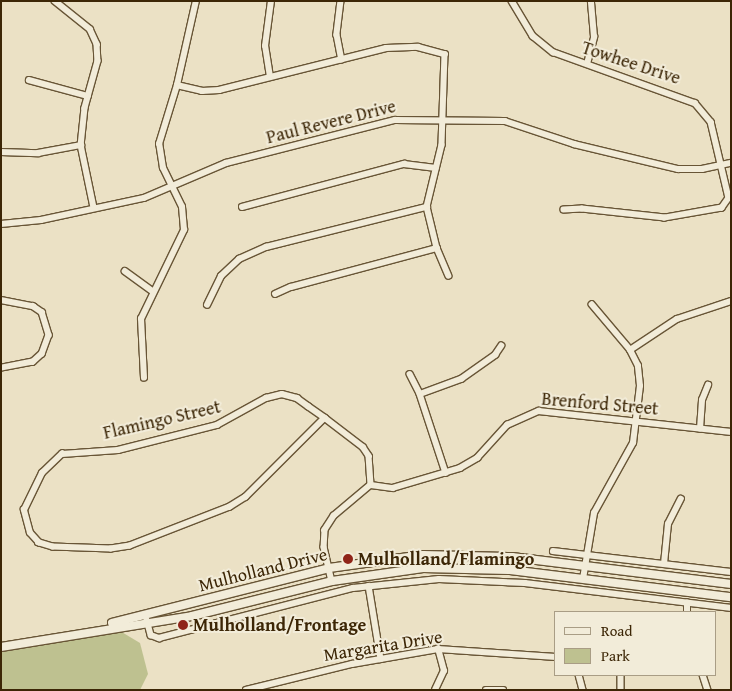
<!DOCTYPE html>
<html>
<head>
<meta charset="utf-8">
<style>
	body { margin:0 }
	#map { position:relative; width:732px; height:691px; overflow:hidden; background:#ebe1c5; font-family:"Gentium Book Plus",serif }
	div>[style] { position:absolute }
	[style*='--x'] { left:calc(var(--x)*1px); top:calc(var(--y)*1px); width:calc(var(--w)*1px); rotate:calc(var(--a)*1deg) }
	.green>* { inset:0; background:#bec190 }
	.roads { filter:drop-shadow(1px 0 #685536) drop-shadow(-1px 0 #685536) drop-shadow(0 1px #685536) drop-shadow(0 -1px #685536) }
	.street>* { height:5.5px; margin:-2.75px; padding:0 2.75px; transform-origin:2.75px; border-radius:2.75px; background:#f2ecd9 }
	.secondary>* { height:8px; margin:-4px; padding:0 4px; transform-origin:4px; border-radius:4px; background:#f2ecd9 }
	.dots>* { width:14px; height:14px; translate:-50% -50%; box-sizing:border-box; border:2px solid #f2ecd9; border-radius:50% }
	span { translate:-50% -50%; white-space:nowrap; text-align:center; line-height:1.15; -webkit-text-stroke:4px #f2ecd9; paint-order:stroke }
	.street-label { font-size:18px; color:#3c2606 }
	.poi-label { font-size:18px; color:#3c2606; font-weight:700 }
	.left { translate:0 -50%; text-align:left }
	.frame { position:absolute; inset:0; border:2px solid #3c2606; pointer-events:none }
	.legend { position:absolute; left:554px; top:611px; width:162px; height:65px; box-sizing:border-box; background:#f2ecd9; border:1px solid #a99d85; margin:0; padding:6px 9px; list-style:none; font-size:15px; color:#3c2606 }
	.legend li { display:flex; align-items:center; gap:10px; height:25px }
	.legend b { width:25px; border:1px solid #a99d85 }
</style>
</head>
<body>
<div id="map">
	<div class="green">
		<div style="clip-path:polygon(111px 631px,120px 631px,140px 643px,148px 674px,140px 690px,1px 690px,1px 651px)"></div>
	</div>
	<div class="roads">
		<div class="street">
			<div style="--x:55;--y:1;--w:45;--a:38.7"></div>
			<div style="--x:90;--y:29;--w:17;--a:65"></div>
			<div style="--x:97;--y:44;--w:17;--a:87"></div>
			<div style="--x:98;--y:61;--w:49;--a:105.5"></div>
			<div style="--x:85;--y:108;--w:37;--a:96"></div>
			<div style="--x:81;--y:145;--w:64;--a:78.3"></div>
			<div style="--x:341;--y:1;--w:34;--a:97"></div>
			<div style="--x:337;--y:35;--w:25;--a:79"></div>
			<div style="--x:512;--y:1;--w:41;--a:59"></div>
			<div style="--x:533;--y:36;--w:26;--a:39"></div>
			<div style="--x:553;--y:52;--w:151;--a:19.8"></div>
			<div style="--x:695;--y:103;--w:25;--a:50"></div>
			<div style="--x:711;--y:122;--w:78;--a:76.7"></div>
			<div style="--x:729;--y:198;--w:12;--a:125"></div>
			<div style="--x:722;--y:208;--w:58;--a:170"></div>
			<div style="--x:665;--y:218;--w:83;--a:-173.8"></div>
			<div style="--x:582;--y:209;--w:18;--a:177"></div>
			<div style="--x:587;--y:64;--w:28;--a:-75"></div>
			<div style="--x:594;--y:37;--w:36;--a:-95"></div>
			<div style="--x:270;--y:77;--w:31;--a:-99"></div>
			<div style="--x:265;--y:46;--w:45;--a:-82.4"></div>
			<div style="--x:29;--y:80;--w:61;--a:15.2"></div>
			<div style="--x:177;--y:85;--w:26;--a:13"></div>
			<div style="--x:202;--y:91;--w:17;--a:-3"></div>
			<div style="--x:219;--y:90;--w:172;--a:-14.1"></div>
			<div style="--x:386;--y:48;--w:32;--a:-2"></div>
			<div style="--x:418;--y:47;--w:28;--a:15"></div>
			<div style="--x:445;--y:54;--w:91;--a:91.9"></div>
			<div style="--x:442;--y:145;--w:64;--a:103.6"></div>
			<div style="--x:427;--y:207;--w:42;--a:76.3"></div>
			<div style="--x:437;--y:248;--w:30;--a:67"></div>
			<div style="--x:1;--y:152;--w:37;--a:2"></div>
			<div style="--x:38;--y:153;--w:44;--a:-10.5"></div>
			<div style="--x:242;--y:207;--w:168;--a:-14.9"></div>
			<div style="--x:404;--y:164;--w:32;--a:7"></div>
			<div style="--x:1;--y:224;--w:40;--a:-5.7"></div>
			<div style="--x:41;--y:220;--w:105;--a:-12.1"></div>
			<div style="--x:144;--y:198;--w:89;--a:-23.1"></div>
			<div style="--x:226;--y:163;--w:174;--a:-14.3"></div>
			<div style="--x:395;--y:120;--w:110;--a:0.5"></div>
			<div style="--x:505;--y:121;--w:73;--a:18.4"></div>
			<div style="--x:574;--y:144;--w:107;--a:13.5"></div>
			<div style="--x:678;--y:169;--w:24;--a:0"></div>
			<div style="--x:702;--y:169;--w:30;--a:-12"></div>
			<div style="--x:125;--y:271;--w:34;--a:36"></div>
			<div style="--x:275;--y:294;--w:17;--a:-24"></div>
			<div style="--x:291;--y:287;--w:151;--a:-15"></div>
			<div style="--x:1;--y:300;--w:33;--a:11"></div>
			<div style="--x:33;--y:306;--w:11;--a:34"></div>
			<div style="--x:42;--y:312;--w:24;--a:73"></div>
			<div style="--x:49;--y:335;--w:20;--a:110"></div>
			<div style="--x:42;--y:354;--w:12;--a:138"></div>
			<div style="--x:33;--y:362;--w:33;--a:169"></div>
			<div style="--x:207;--y:305;--w:32;--a:-64"></div>
			<div style="--x:221;--y:276;--w:25;--a:-43"></div>
			<div style="--x:239;--y:259;--w:30;--a:-24"></div>
			<div style="--x:266;--y:247;--w:166;--a:-14"></div>
			<div style="--x:630;--y:350;--w:56;--a:-33.4"></div>
			<div style="--x:677;--y:319;--w:57;--a:-18.4"></div>
			<div style="--x:410;--y:374;--w:22;--a:63"></div>
			<div style="--x:420;--y:394;--w:83;--a:71.8"></div>
			<div style="--x:144;--y:378;--w:59;--a:-92.9"></div>
			<div style="--x:141;--y:319;--w:99;--a:-64.2"></div>
			<div style="--x:184;--y:230;--w:23;--a:-95"></div>
			<div style="--x:182;--y:207;--w:43;--a:-116"></div>
			<div style="--x:163;--y:168;--w:24;--a:-99"></div>
			<div style="--x:159;--y:144;--w:62;--a:-73"></div>
			<div style="--x:177;--y:85;--w:86;--a:-77.3"></div>
			<div style="--x:420;--y:394;--w:44;--a:-20.1"></div>
			<div style="--x:461;--y:379;--w:42;--a:-35.2"></div>
			<div style="--x:495;--y:355;--w:11;--a:-56"></div>
			<div style="--x:325;--y:418;--w:112;--a:135"></div>
			<div style="--x:246;--y:497;--w:19;--a:148"></div>
			<div style="--x:230;--y:507;--w:107;--a:158.7"></div>
			<div style="--x:130;--y:546;--w:19;--a:171"></div>
			<div style="--x:111;--y:549;--w:58;--a:-178"></div>
			<div style="--x:53;--y:547;--w:15;--a:-164"></div>
			<div style="--x:39;--y:543;--w:13;--a:-132"></div>
			<div style="--x:30;--y:533;--w:24;--a:-105"></div>
			<div style="--x:24;--y:510;--w:41;--a:-64.1"></div>
			<div style="--x:42;--y:473;--w:28;--a:-44"></div>
			<div style="--x:62;--y:454;--w:56;--a:-4.1"></div>
			<div style="--x:118;--y:450;--w:102;--a:-14.2"></div>
			<div style="--x:217;--y:425;--w:56;--a:-28.9"></div>
			<div style="--x:266;--y:398;--w:16;--a:-14"></div>
			<div style="--x:282;--y:394;--w:16;--a:15"></div>
			<div style="--x:297;--y:398;--w:14;--a:36"></div>
			<div style="--x:308;--y:406;--w:21;--a:35"></div>
			<div style="--x:325;--y:418;--w:48;--a:37.3"></div>
			<div style="--x:363;--y:447;--w:11;--a:56"></div>
			<div style="--x:369;--y:456;--w:29;--a:86"></div>
			<div style="--x:371;--y:485;--w:48;--a:140"></div>
			<div style="--x:334;--y:516;--w:17;--a:123"></div>
			<div style="--x:325;--y:530;--w:17;--a:93"></div>
			<div style="--x:324;--y:547;--w:35;--a:77"></div>
			<div style="--x:700;--y:429;--w:29;--a:-86"></div>
			<div style="--x:702;--y:400;--w:16;--a:-68"></div>
			<div style="--x:371;--y:485;--w:22;--a:8"></div>
			<div style="--x:393;--y:488;--w:70;--a:-16.6"></div>
			<div style="--x:460;--y:468;--w:20;--a:-30"></div>
			<div style="--x:477;--y:458;--w:45;--a:-47.7"></div>
			<div style="--x:507;--y:425;--w:35;--a:-24"></div>
			<div style="--x:539;--y:411;--w:193;--a:6.2"></div>
			<div style="--x:553;--y:551;--w:179;--a:6.7"></div>
			<div style="--x:664;--y:564;--w:40;--a:-84.3"></div>
			<div style="--x:668;--y:524;--w:28;--a:-63"></div>
			<div style="--x:583;--y:579;--w:67;--a:-80.5"></div>
			<div style="--x:594;--y:513;--w:80;--a:-60.9"></div>
			<div style="--x:633;--y:443;--w:57;--a:-83"></div>
			<div style="--x:640;--y:386;--w:20;--a:-96"></div>
			<div style="--x:638;--y:366;--w:18;--a:-117"></div>
			<div style="--x:630;--y:350;--w:59;--a:-130.2"></div>
			<div style="--x:369;--y:586;--w:74;--a:80.7"></div>
			<div style="--x:687;--y:612;--w:9;--a:-90"></div>
			<div style="--x:147;--y:620;--w:16;--a:75"></div>
			<div style="--x:151;--y:635;--w:9;--a:21"></div>
			<div style="--x:159;--y:638;--w:200;--a:-14.5"></div>
			<div style="--x:353;--y:588;--w:86;--a:-6"></div>
			<div style="--x:439;--y:579;--w:86;--a:2.7"></div>
			<div style="--x:525;--y:583;--w:208;--a:6.9"></div>
			<div style="--x:579;--y:675;--w:16;--a:75"></div>
			<div style="--x:621;--y:675;--w:15;--a:90"></div>
			<div style="--x:703;--y:675;--w:16;--a:72"></div>
			<div style="--x:246;--y:690;--w:109;--a:-13.8"></div>
			<div style="--x:352;--y:664;--w:87;--a:-9.9"></div>
			<div style="--x:438;--y:649;--w:118;--a:3.9"></div>
			<div style="--x:435;--y:690;--w:21;--a:-65"></div>
			<div style="--x:444;--y:671;--w:23;--a:-105"></div>
			<div style="--x:486;--y:690;--w:17;--a:0"></div>
		</div>
		<div class="secondary">
			<div style="--x:112;--y:623;--w:224;--a:-14.2"></div>
			<div style="--x:329;--y:568;--w:95;--a:-7.9"></div>
			<div style="--x:423;--y:555;--w:89;--a:1.3"></div>
			<div style="--x:512;--y:557;--w:221;--a:7"></div>
			<div style="--x:1;--y:647;--w:193;--a:-9.2"></div>
			<div style="--x:192;--y:616;--w:144;--a:-14"></div>
			<div style="--x:332;--y:581;--w:92;--a:-8.1"></div>
			<div style="--x:423;--y:568;--w:87;--a:1.3"></div>
			<div style="--x:510;--y:570;--w:223;--a:7"></div>
		</div>
	</div>
	<div class="dots">
		<div style="left:348px;top:559px;background:#8f2418"></div>
		<div style="left:183px;top:625px;background:#8f2418"></div>
	</div>
	<div class="street-label">
		<span style="left:631px;top:63px;rotate:18deg">Towhee Drive</span>
		<span style="left:331px;top:122px;rotate:-14deg">Paul Revere Drive</span>
		<span style="left:600px;top:404px;rotate:5deg">Brenford Street</span>
		<span style="left:162px;top:420px;rotate:-13deg">Flamingo Street</span>
		<span style="left:263px;top:570px;rotate:-14deg">Mulholland Drive</span>
		<span style="left:383px;top:646px;rotate:-9deg">Margarita Drive</span>
	</div>
	<div class="poi-label">
		<span class="left" style="left:358px;top:559px">Mulholland/Flamingo</span>
		<span class="left" style="left:193px;top:625px">Mulholland/Frontage</span>
	</div>
	<div class="frame"></div>
	<ul class="legend">
	<li><b style="height:6px;background:#f2ecd9"></b>Road</li>
	<li><b style="height:14px;background:#bec190"></b>Park</li>
	</ul>
</div>
</body>
</html>
